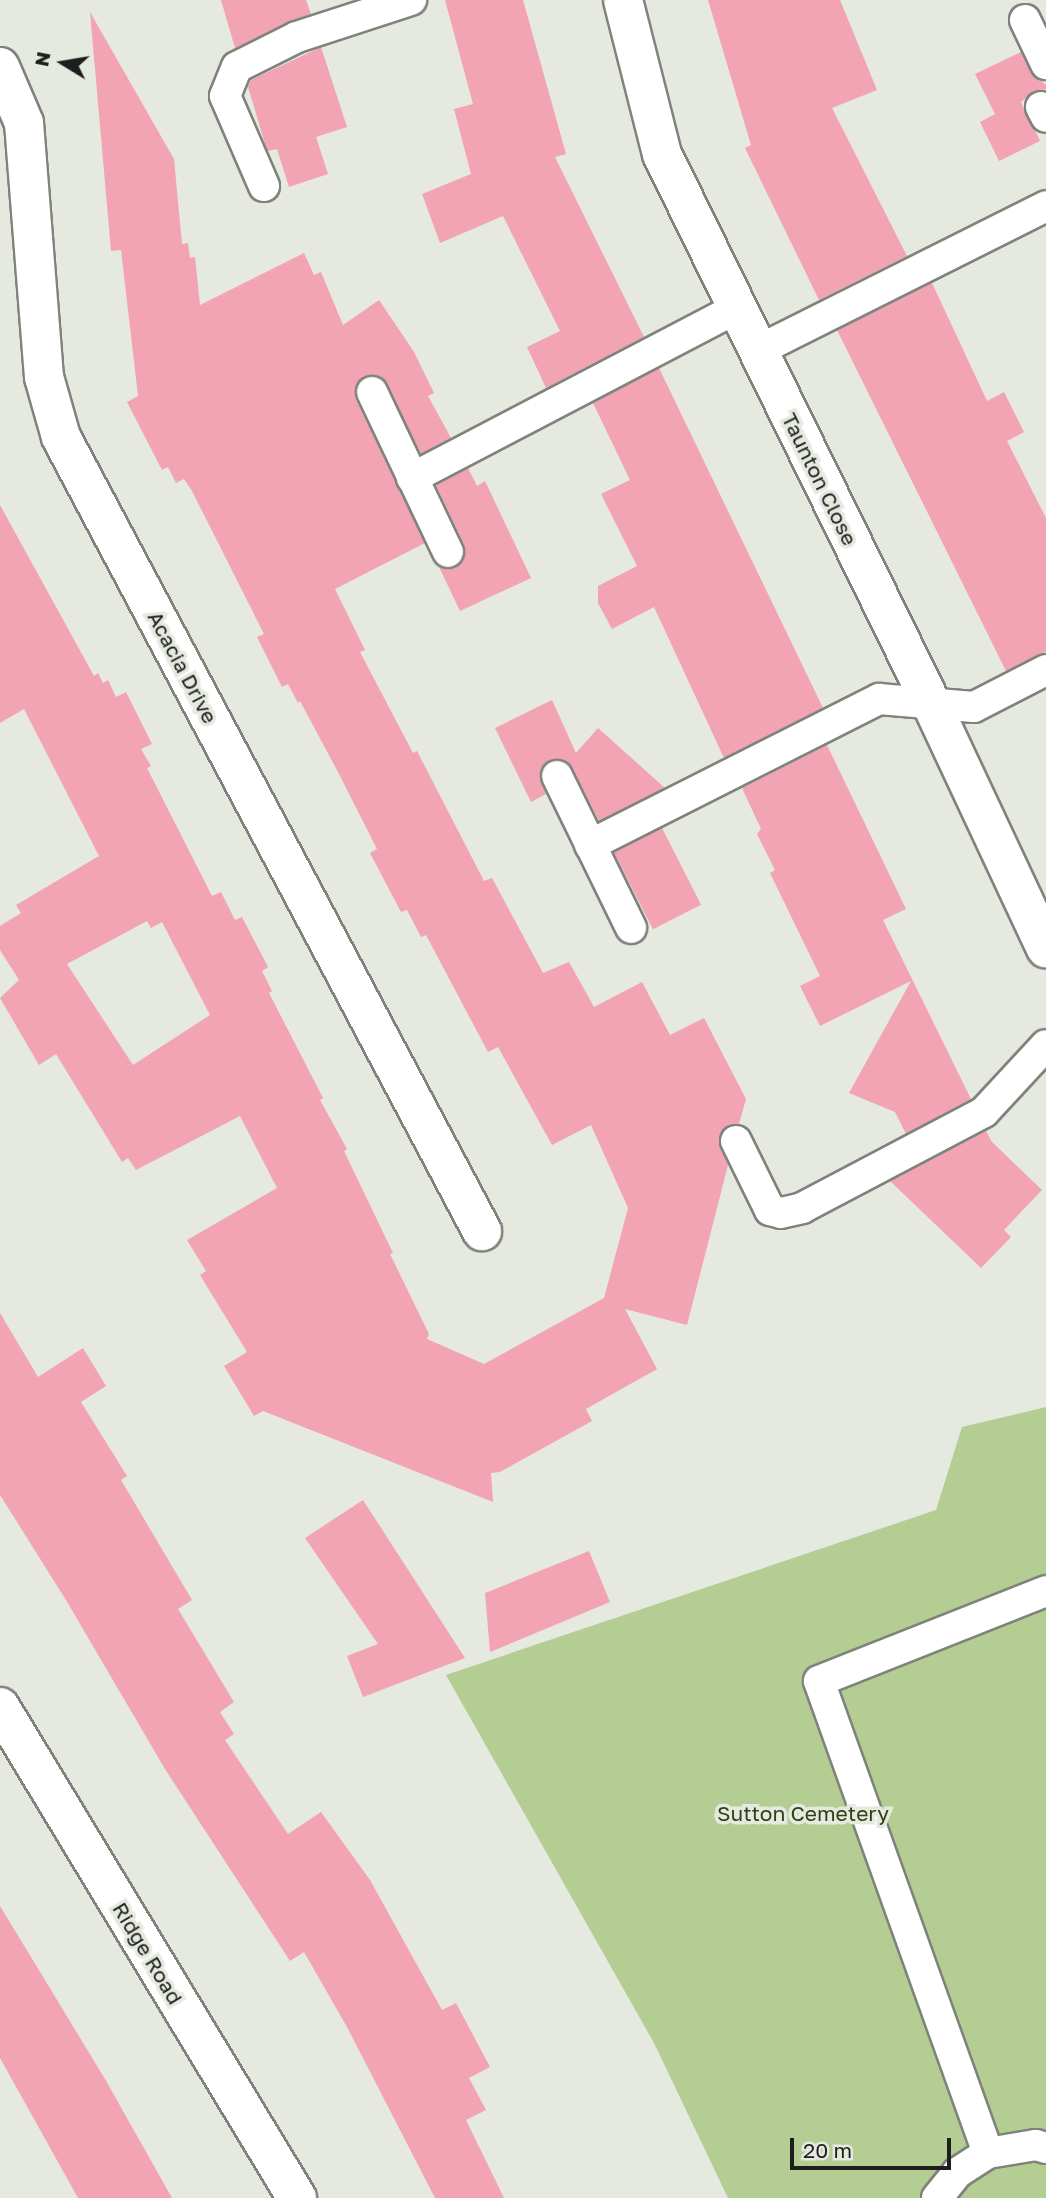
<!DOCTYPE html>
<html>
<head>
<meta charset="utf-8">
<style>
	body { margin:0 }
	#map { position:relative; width:1046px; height:2198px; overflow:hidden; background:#e5e9e0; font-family:"Golos Text",sans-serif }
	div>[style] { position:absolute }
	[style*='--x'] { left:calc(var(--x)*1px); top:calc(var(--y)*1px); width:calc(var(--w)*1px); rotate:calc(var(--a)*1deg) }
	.green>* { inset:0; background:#b3cd92 }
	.building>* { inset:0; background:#f2a3b4; transform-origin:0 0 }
	.roads { filter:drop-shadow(2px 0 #7f837b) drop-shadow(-2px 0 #7f837b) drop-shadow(0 2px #7f837b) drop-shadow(0 -2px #7f837b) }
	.lane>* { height:30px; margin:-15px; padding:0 15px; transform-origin:15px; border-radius:15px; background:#fff }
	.street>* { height:38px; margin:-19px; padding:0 19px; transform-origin:19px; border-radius:19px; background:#fff }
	span { translate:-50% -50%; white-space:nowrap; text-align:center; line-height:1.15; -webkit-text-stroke:7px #e5e9e0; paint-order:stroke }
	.street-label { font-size:21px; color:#1d1f1c }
	.park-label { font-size:21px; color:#2e4010 }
	.north { position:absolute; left:28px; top:28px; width:70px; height:70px; -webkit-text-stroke:5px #e5e9e0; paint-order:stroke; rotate:281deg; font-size:19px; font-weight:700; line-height:28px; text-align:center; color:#1d1f1c }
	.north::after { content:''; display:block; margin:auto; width:24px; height:32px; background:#1d1f1c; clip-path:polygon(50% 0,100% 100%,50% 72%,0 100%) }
	.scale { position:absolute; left:790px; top:2138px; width:161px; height:32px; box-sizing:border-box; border:4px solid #1d1f1c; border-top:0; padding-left:9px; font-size:21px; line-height:24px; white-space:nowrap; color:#1d1f1c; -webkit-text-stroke:5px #e5e9e0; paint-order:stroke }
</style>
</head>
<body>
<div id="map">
	<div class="green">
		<div style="clip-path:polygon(1046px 1407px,1046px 2198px,728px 2198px,654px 2043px,446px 1675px,936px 1510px,962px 1427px)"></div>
	</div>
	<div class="building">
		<div style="clip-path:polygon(221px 0,306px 0,311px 14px,235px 48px)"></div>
		<div style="clip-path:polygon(445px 0,523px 0,566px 154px,555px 157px,644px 337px,546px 388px,527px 347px,560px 331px,503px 216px,440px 243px,422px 194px,471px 174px,454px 109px,473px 104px)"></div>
		<div style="clip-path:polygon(708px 0,840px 0,877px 90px,832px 108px,907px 256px,819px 300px,745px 148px,751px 145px)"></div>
		<div style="clip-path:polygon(evenodd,90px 12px,174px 159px,182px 244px,188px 243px,190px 258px,195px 257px,200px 305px,304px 253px,314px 275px,321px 272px,343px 325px,379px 300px,414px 352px,434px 393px,428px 396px,451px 438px,421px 454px,382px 378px,373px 375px,357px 383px,356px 400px,425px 543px,335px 589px,365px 650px,360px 652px,413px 753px,417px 751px,484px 881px,492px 878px,543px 973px,569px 962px,594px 1007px,642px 982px,670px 1035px,704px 1018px,746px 1099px,739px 1124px,728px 1126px,719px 1139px,728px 1165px,687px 1325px,625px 1309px,657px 1369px,586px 1409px,592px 1421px,500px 1472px,491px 1473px,493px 1502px,263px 1411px,254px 1416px,224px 1366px,247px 1352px,200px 1275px,206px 1271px,187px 1240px,277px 1188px,240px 1116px,136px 1170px,128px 1158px,122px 1162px,56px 1054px,39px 1065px,0 998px,19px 980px,0 950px,0 926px,21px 913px,16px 905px,99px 856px,24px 709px,0 723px,0 505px,94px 676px,98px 673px,103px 683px,108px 680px,116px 697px,126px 692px,152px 744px,141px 749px,151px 766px,147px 768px,212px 896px,221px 892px,235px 920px,242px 917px,268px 967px,262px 971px,272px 991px,269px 993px,323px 1098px,320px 1100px,347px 1149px,344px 1151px,393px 1253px,390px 1254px,429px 1334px,427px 1339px,484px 1364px,604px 1298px,628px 1208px,591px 1125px,552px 1145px,498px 1047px,488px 1052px,426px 935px,421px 937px,407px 910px,401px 912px,370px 853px,377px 849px,338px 772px,300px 701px,298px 703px,288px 684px,282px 687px,257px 637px,264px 634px,192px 491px,184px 479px,176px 483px,168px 467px,162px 470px,127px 402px,138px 396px,121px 250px,111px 251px,90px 12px,147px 921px,151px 928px,162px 922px,210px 1015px,133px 1065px,67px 964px,147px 921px)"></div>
		<div style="clip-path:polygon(321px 47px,347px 127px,316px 137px,328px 174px,289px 187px,277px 149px,268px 151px,265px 144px,248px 87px,251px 80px)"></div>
		<div style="clip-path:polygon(1021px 52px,1031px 72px,1046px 85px,1046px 89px,1033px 92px,1021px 102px,1040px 141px,999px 161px,980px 122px,995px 114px,975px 74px)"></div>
		<div style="clip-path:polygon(932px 283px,987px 401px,1004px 392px,1024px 432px,1007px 441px,1046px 518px,1046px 652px,1006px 671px,837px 330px)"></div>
		<div style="clip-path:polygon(659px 368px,823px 708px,724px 758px,654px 607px,612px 629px,598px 603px,598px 586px,637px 566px,601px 494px,630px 480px,593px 403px)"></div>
		<div style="clip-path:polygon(468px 468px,477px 486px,485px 481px,531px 578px,460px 611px,439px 567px,455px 568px,462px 562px,464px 545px,436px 485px)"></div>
		<div style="clip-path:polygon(552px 700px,576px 753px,598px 728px,665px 788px,599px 821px,572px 768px,558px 759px,542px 767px,540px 775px,546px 794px,531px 802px,495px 728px)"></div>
		<div style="clip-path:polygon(827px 745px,906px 909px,883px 920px,971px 1099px,906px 1134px,895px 1112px,849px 1093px,911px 981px,820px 1026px,800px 986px,820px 976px,770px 873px,775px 870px,757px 834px,761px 829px,742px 788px)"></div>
		<div style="left:662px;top:828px;width:86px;height:54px;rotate:63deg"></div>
		<div style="clip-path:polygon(986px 1131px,992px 1142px,1042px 1190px,1004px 1230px,1011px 1237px,981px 1268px,890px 1181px)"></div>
		<div style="clip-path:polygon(0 1313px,38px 1377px,83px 1348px,106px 1386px,81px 1402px,127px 1476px,121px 1480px,192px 1600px,178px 1609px,234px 1702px,220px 1712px,234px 1734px,225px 1740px,288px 1834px,321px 1812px,370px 1880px,442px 2010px,456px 2003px,490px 2067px,469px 2078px,486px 2110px,466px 2120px,504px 2198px,435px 2198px,347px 2027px,304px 1952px,290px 1961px,165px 1769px,66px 1600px,0 1495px)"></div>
		<div style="clip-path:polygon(363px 1500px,465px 1658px,363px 1697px,347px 1656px,378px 1644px,305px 1538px)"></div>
		<div style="clip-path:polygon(589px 1551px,610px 1602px,490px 1652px,485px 1593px)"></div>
		<div style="clip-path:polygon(0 1906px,105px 2079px,172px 2198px,78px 2198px,0 2058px)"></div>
	</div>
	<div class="roads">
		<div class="lane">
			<div style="--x:1025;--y:20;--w:49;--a:64.5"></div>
			<div style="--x:1041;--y:107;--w:11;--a:63"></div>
			<div style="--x:264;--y:186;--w:98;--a:-113.4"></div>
			<div style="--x:225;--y:96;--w:31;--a:-68"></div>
			<div style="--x:237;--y:67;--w:67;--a:-26.6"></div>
			<div style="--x:297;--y:37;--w:120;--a:-18"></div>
			<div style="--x:757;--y:351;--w:323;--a:-26.6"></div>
			<div style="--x:372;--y:392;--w:177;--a:64.6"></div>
			<div style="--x:412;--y:478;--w:367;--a:-27.6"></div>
			<div style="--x:557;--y:776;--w:169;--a:64"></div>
			<div style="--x:590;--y:845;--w:324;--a:-26.8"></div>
			<div style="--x:879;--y:699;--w:95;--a:4.8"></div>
			<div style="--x:974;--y:707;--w:81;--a:-27.2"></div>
			<div style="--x:736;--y:1141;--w:77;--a:63.8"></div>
			<div style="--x:770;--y:1210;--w:11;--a:15"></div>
			<div style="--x:781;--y:1213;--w:22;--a:-13"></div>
			<div style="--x:802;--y:1208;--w:206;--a:-27.8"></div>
			<div style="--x:984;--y:1112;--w:91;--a:-47.2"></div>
			<div style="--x:988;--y:2153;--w:501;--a:-109.7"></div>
			<div style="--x:819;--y:1681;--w:244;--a:-21.6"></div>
			<div style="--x:937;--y:2198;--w:32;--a:-51"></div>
			<div style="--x:957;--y:2173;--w:37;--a:-33"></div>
			<div style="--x:988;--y:2153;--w:49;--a:-9.5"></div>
			<div style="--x:1036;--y:2145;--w:10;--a:17"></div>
		</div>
		<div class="street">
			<div style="--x:623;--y:0;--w:159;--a:75.8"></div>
			<div style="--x:662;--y:154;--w:611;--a:63.9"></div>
			<div style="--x:931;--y:703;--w:271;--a:64.9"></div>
			<div style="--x:0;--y:67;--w:61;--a:66.8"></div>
			<div style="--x:24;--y:123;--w:255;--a:85.5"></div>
			<div style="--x:44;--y:377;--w:62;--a:74.2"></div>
			<div style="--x:61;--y:437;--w:899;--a:62.07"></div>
			<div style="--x:0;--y:1707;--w:574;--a:58.83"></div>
		</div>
	</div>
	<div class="street-label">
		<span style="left:820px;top:479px;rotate:64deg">Taunton Close</span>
		<span style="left:183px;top:667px;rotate:62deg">Acacia Drive</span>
		<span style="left:148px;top:1953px;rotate:59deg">Ridge Road</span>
	</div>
	<div class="park-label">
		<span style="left:803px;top:1813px">Sutton Cemetery</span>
	</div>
	<div class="north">N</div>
	<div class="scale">20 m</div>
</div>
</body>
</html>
